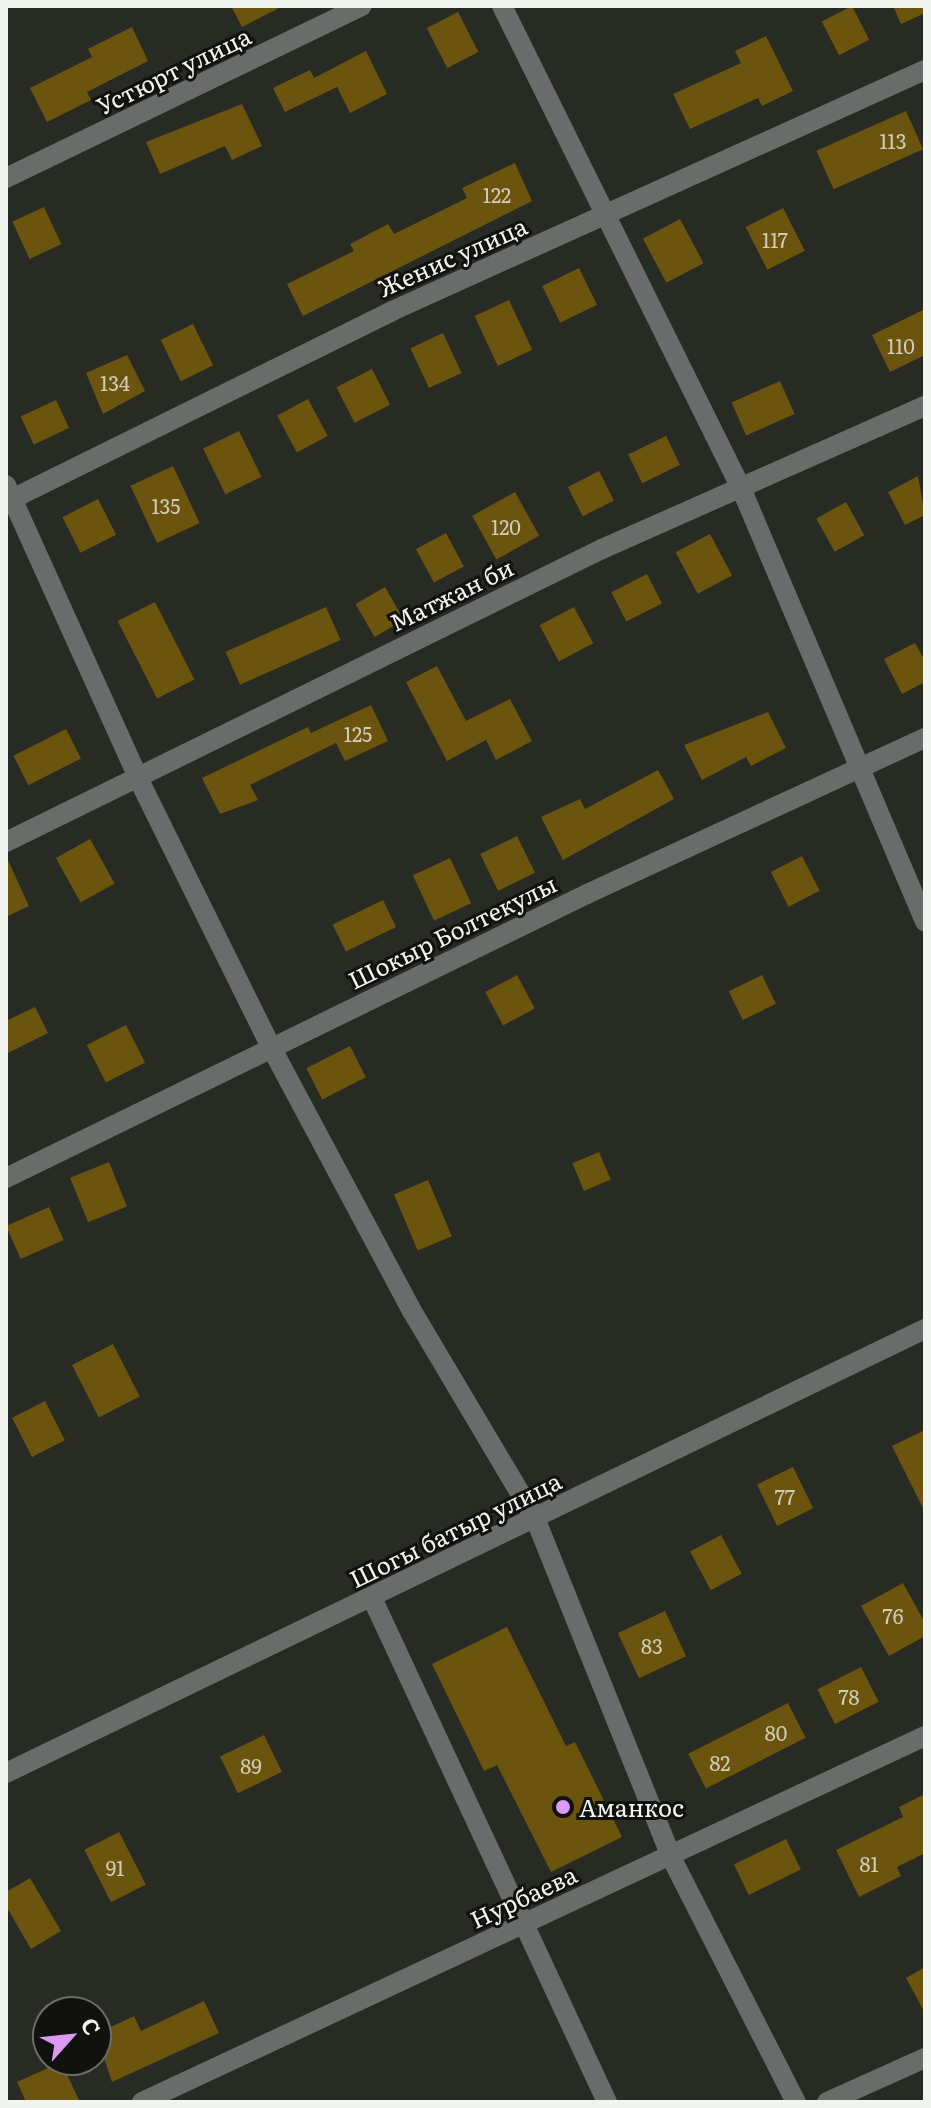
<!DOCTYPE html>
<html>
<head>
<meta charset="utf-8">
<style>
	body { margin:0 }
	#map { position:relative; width:931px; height:2108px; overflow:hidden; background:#282a24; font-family:Literata,serif }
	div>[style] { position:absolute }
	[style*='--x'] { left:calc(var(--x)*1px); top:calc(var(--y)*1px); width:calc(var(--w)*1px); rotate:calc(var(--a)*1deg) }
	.building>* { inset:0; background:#6a540e; transform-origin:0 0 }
	.minor>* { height:20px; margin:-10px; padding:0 10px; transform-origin:10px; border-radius:10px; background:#696c6a }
	.dots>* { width:22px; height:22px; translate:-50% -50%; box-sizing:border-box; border:4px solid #11120f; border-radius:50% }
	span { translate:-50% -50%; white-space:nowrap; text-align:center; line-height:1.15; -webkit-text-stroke:6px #11120f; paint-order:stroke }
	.number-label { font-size:20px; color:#d0ccb8 }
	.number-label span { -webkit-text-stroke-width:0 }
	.street-label { font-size:24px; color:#f2f4f0 }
	.poi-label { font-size:24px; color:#f2f4f0 }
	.left { translate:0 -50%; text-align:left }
	.frame { position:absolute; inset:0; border:8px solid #f2f4f0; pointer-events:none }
	.north { position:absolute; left:32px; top:1996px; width:80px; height:80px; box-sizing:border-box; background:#11120f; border:2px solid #6b6c69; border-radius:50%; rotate:63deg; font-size:22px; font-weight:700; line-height:32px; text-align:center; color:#f2f4f0 }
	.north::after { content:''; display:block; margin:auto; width:28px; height:36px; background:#da9af6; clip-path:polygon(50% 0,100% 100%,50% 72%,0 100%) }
</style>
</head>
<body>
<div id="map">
	<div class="building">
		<div style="clip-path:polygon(231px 6px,283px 6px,242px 27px)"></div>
		<div style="left:852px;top:6px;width:38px;height:34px;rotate:63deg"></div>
		<div style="clip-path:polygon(893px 6px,925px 6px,925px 13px,901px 24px)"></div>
		<div style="left:458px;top:12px;width:45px;height:35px;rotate:63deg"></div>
		<div style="clip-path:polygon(132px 27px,148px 61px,87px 92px,91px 100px,47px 122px,30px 88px,92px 57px,88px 49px)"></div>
		<div style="clip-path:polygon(766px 36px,793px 91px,762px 106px,758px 98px,690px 129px,673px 94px,741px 63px,735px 51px)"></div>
		<div style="clip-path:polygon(366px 51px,387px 94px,350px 113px,337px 87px,285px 112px,273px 88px,310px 70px,314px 78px)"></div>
		<div style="clip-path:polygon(242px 104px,262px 146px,232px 160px,225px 146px,160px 174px,146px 142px)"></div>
		<div style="left:906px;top:111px;width:42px;height:98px;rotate:66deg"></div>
		<div style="clip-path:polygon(515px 163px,532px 201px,303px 316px,287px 284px,354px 251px,350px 244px,388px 224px,394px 234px,467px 198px,462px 188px)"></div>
		<div style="left:44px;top:207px;width:41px;height:35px;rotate:65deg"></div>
		<div style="left:783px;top:208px;width:48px;height:42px;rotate:63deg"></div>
		<div style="left:680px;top:219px;width:50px;height:42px;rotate:62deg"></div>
		<div style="left:579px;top:268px;width:41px;height:41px;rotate:64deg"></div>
		<div style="left:509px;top:300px;width:55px;height:38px;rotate:65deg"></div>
		<div style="clip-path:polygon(925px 309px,925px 355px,890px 372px,872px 335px)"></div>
		<div style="left:193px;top:324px;width:46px;height:36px;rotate:64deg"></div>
		<div style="left:443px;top:333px;width:44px;height:36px;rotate:65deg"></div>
		<div style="clip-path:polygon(127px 355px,145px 391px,103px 414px,86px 373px)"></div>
		<div style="left:372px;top:369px;width:40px;height:40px;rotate:63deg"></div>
		<div style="left:780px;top:381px;width:36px;height:53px;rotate:66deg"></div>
		<div style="left:308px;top:399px;width:42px;height:35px;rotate:62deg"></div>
		<div style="left:56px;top:400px;width:31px;height:39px;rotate:65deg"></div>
		<div style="left:239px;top:431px;width:51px;height:40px;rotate:64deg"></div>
		<div style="left:666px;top:436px;width:32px;height:42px;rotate:64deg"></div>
		<div style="left:173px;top:466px;width:63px;height:47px;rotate:65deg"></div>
		<div style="left:599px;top:471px;width:33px;height:35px;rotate:63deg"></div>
		<div style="clip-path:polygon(918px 476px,925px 515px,905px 525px,888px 492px)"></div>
		<div style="left:515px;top:492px;width:50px;height:49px;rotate:61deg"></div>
		<div style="left:98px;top:499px;width:40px;height:40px;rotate:63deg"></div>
		<div style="left:846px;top:502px;width:38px;height:34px;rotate:61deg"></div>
		<div style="left:446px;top:533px;width:38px;height:34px;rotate:62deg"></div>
		<div style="left:710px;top:534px;width:47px;height:39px;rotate:62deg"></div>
		<div style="left:647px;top:574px;width:33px;height:40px;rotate:63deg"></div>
		<div style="left:385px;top:587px;width:38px;height:34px;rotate:60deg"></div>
		<div style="left:155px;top:602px;width:87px;height:42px;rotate:63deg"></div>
		<div style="left:326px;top:607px;width:36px;height:110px;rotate:66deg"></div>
		<div style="left:574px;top:607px;width:41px;height:39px;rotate:62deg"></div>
		<div style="clip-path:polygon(915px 643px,925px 661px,925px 682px,902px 694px,884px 659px)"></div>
		<div style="clip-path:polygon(437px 666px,466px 721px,510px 699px,532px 741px,496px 760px,486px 740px,447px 761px,406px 682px)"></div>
		<div style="clip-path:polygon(371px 705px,388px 741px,345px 761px,336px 743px,250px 785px,258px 800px,220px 814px,202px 778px,308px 727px,311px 733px)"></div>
		<div style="clip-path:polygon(768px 712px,786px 748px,751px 766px,746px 757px,702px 780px,684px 745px)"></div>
		<div style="left:66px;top:729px;width:33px;height:59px;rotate:63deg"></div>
		<div style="clip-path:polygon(658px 770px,674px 799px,563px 860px,541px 817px,580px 799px,585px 809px)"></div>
		<div style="left:517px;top:836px;width:41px;height:41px;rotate:64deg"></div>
		<div style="left:90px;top:839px;width:51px;height:39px;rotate:61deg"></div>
		<div style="clip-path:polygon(6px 856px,29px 906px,6px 917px)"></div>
		<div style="left:802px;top:856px;width:39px;height:35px;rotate:63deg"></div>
		<div style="left:450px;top:858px;width:50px;height:41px;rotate:65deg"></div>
		<div style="left:383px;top:900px;width:30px;height:56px;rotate:64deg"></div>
		<div style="left:517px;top:975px;width:38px;height:36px;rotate:62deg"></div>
		<div style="left:762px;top:975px;width:32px;height:37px;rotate:64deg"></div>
		<div style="clip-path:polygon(35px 1007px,48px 1033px,6px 1054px,6px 1021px)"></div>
		<div style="left:126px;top:1025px;width:42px;height:44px;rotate:63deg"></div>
		<div style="left:350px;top:1046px;width:35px;height:49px;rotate:63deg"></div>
		<div style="left:599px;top:1152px;width:30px;height:29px;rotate:67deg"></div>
		<div style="left:109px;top:1162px;width:48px;height:42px;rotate:68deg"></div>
		<div style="left:428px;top:1180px;width:61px;height:37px;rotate:67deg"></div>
		<div style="left:49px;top:1207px;width:36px;height:47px;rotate:66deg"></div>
		<div style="left:113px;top:1344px;width:59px;height:46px;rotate:63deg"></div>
		<div style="left:45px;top:1401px;width:44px;height:37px;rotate:63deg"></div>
		<div style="clip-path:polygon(925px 1430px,925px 1512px,892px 1446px)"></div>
		<div style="left:793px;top:1467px;width:46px;height:40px;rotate:64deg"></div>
		<div style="left:721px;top:1535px;width:44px;height:35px;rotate:62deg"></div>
		<div style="clip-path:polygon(903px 1583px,925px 1623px,925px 1636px,889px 1656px,861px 1606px)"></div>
		<div style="left:665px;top:1611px;width:50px;height:52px;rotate:65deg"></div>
		<div style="clip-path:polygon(507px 1627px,566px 1746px,575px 1742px,622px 1837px,551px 1872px,497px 1765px,484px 1771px,432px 1664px)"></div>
		<div style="left:861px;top:1667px;width:39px;height:49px;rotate:63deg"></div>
		<div style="left:788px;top:1703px;width:39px;height:112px;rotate:63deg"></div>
		<div style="left:264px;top:1735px;width:41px;height:49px;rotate:64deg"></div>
		<div style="clip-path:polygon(925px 1794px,925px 1853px,897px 1867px,901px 1876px,859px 1897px,836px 1850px,903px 1817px,899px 1807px)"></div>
		<div style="left:119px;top:1832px;width:59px;height:39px;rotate:63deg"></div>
		<div style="left:786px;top:1839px;width:34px;height:58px;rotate:64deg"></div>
		<div style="clip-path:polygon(30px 1878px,61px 1931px,31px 1949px,6px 1906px,6px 1892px)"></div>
		<div style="clip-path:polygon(925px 1967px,925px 2013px,906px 1978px)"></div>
		<div style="clip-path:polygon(204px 2001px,219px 2033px,112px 2082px,96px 2034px,134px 2016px,141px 2031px)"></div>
		<div style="clip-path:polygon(61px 2062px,80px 2102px,26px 2102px,17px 2082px)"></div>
	</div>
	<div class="minor">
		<div style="--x:502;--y:6;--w:538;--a:63.63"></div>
		<div style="--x:741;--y:488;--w:471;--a:67"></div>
		<div style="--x:6;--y:178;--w:395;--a:-25.8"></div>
		<div style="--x:6;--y:485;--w:321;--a:65.7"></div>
		<div style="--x:138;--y:778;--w:300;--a:63.7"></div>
		<div style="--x:271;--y:1047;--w:299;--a:61.9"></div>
		<div style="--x:412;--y:1311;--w:241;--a:59.3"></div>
		<div style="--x:535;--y:1518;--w:365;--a:68.1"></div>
		<div style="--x:671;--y:1857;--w:275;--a:63"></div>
		<div style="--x:6;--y:502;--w:431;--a:-26.3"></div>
		<div style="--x:392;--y:311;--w:585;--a:-24.33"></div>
		<div style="--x:6;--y:842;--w:664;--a:-26.18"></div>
		<div style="--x:602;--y:549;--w:353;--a:-23.9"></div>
		<div style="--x:6;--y:1178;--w:647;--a:-26.05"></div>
		<div style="--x:587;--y:894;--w:372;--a:-24.8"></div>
		<div style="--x:373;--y:1600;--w:554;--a:65.01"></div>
		<div style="--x:6;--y:1773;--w:1021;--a:-25.79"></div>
		<div style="--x:142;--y:2102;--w:864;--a:-25.05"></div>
		<div style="--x:827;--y:2102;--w:107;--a:-24.2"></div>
	</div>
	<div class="dots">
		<div style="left:563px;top:1807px;background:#da9af6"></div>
	</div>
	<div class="number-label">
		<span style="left:893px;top:140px">113</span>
		<span style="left:497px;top:194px">122</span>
		<span style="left:775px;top:239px">117</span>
		<span style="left:901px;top:345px">110</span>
		<span style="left:115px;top:382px">134</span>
		<span style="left:166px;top:505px">135</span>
		<span style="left:506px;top:526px">120</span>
		<span style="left:358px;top:733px">125</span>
		<span style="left:785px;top:1496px">77</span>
		<span style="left:893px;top:1615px">76</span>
		<span style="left:652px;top:1645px">83</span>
		<span style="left:849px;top:1696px">78</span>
		<span style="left:776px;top:1732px">80</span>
		<span style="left:720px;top:1762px">82</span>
		<span style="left:251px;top:1765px">89</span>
		<span style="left:869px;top:1863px">81</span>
		<span style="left:115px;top:1867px">91</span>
	</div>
	<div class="street-label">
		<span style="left:173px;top:70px;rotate:-26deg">Устюрт улица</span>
		<span style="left:452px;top:256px;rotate:-24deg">Женис улица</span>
		<span style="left:451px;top:594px;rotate:-26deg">Матжан би</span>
		<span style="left:452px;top:931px;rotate:-26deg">Шокыр Болтекулы</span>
		<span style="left:455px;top:1529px;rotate:-26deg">Шогы батыр улица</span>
		<span style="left:523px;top:1896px;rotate:-25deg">Нурбаева</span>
	</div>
	<div class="poi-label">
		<span class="left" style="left:579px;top:1807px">Аманкос</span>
	</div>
	<div class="frame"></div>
	<div class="north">С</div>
</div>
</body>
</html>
